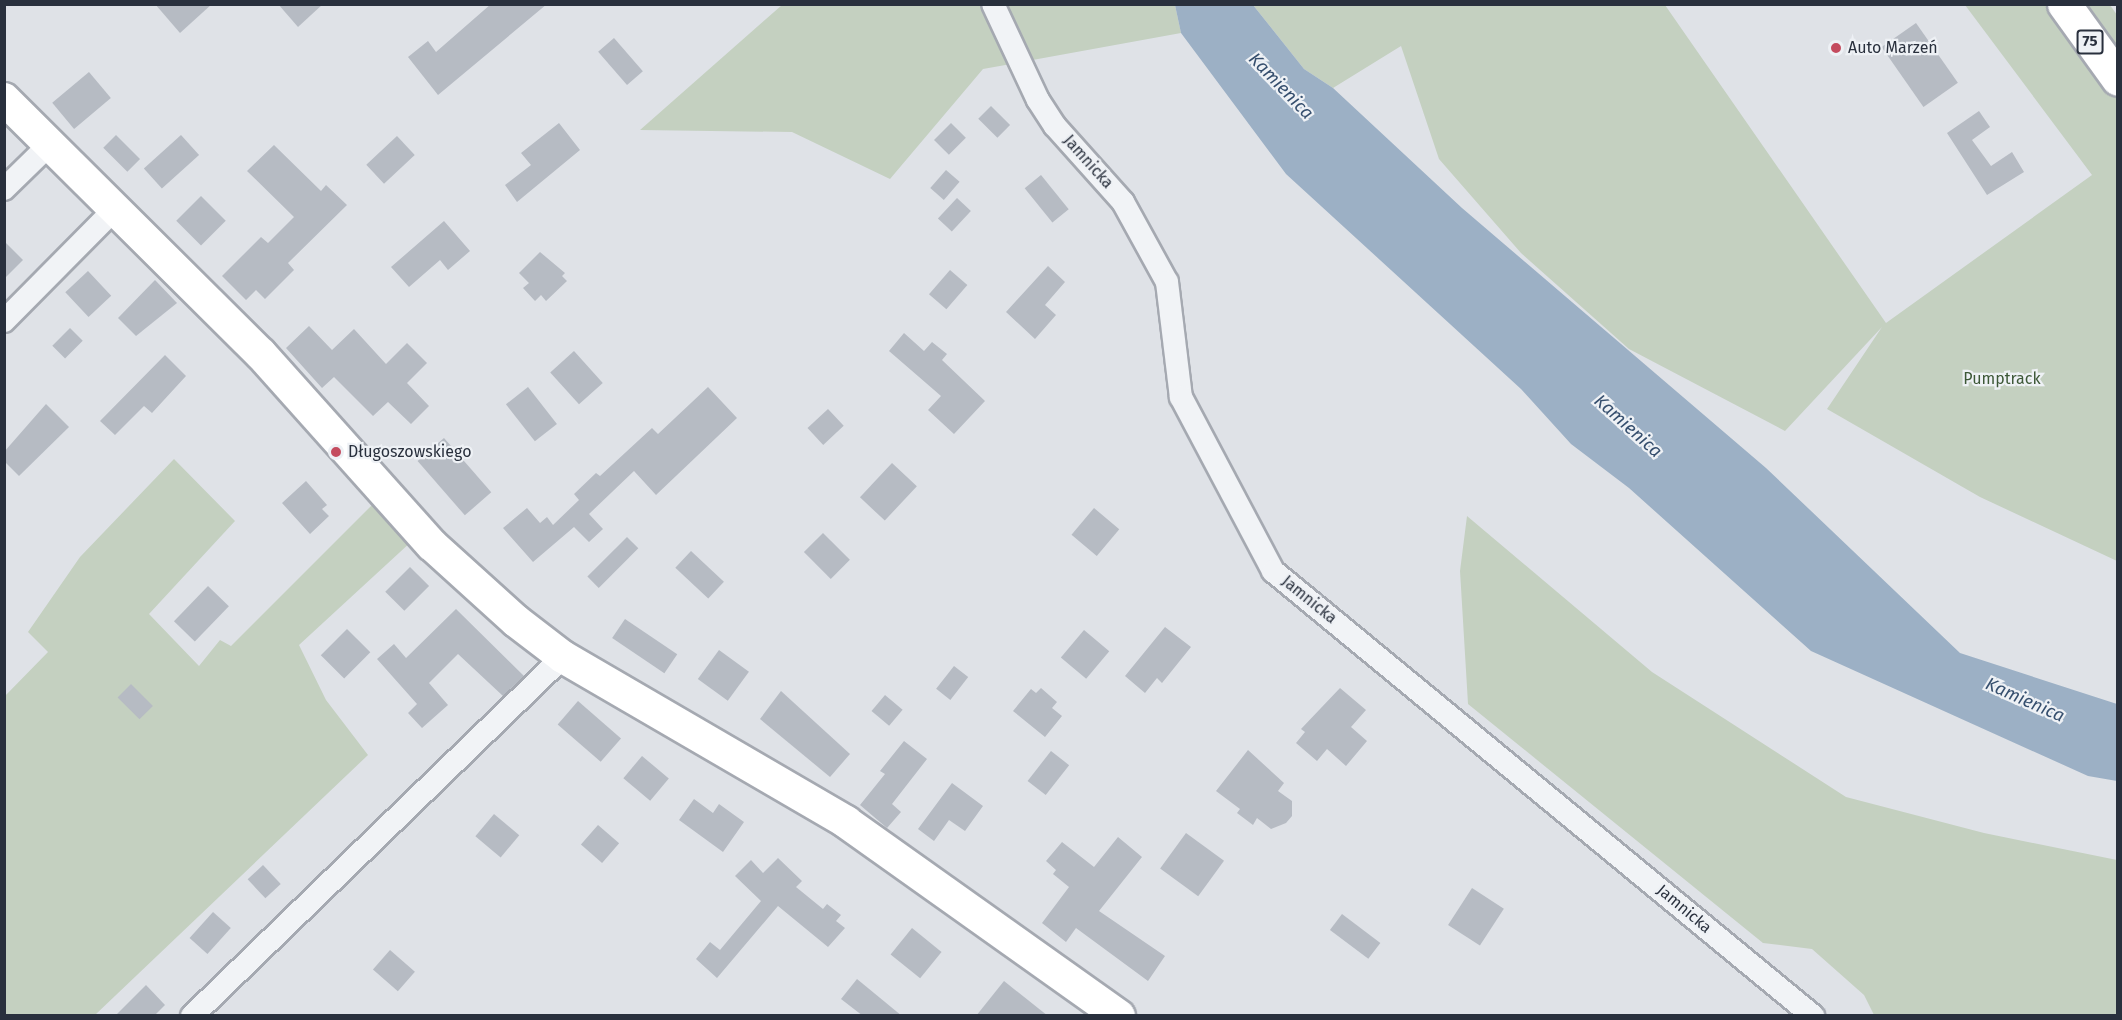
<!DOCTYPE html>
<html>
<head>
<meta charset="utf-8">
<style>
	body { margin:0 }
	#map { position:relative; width:2122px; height:1020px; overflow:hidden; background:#dfe2e7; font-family:"Fira Sans",sans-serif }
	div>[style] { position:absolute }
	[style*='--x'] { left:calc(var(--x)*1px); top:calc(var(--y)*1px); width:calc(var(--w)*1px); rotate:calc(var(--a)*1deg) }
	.green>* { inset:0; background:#c4d0c0 }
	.water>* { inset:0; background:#9cb0c5 }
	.building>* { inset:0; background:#b6bbc3; transform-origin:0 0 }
	.roads { filter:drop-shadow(2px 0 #a5a9b1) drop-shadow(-2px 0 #a5a9b1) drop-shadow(0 2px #a5a9b1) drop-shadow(0 -2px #a5a9b1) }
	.street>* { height:22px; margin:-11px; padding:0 11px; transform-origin:11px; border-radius:11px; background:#f1f3f6 }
	.secondary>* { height:32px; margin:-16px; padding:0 16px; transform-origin:16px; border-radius:16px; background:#fff }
	.primary>* { height:33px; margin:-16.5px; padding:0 16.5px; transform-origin:16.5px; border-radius:16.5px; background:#fff }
	.dots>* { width:16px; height:16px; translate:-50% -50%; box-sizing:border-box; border:3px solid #eef1f5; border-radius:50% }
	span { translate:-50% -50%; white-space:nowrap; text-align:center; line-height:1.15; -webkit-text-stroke:4.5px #eef1f5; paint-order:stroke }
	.shield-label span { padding:2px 4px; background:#eef1f5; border:2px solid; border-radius:4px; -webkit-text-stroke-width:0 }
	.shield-label { font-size:15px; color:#29303d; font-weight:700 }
	.poi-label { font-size:16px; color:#29303d }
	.left { translate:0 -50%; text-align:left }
	.street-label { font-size:16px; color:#29303d }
	.park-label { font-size:16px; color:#3d5837 }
	.water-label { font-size:18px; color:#364f6e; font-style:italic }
	.frame { position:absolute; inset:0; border:6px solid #29303d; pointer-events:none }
</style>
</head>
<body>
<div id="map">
	<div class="green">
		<div style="clip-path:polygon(782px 5px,1175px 5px,1181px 33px,983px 69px,890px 179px,792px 132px,640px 130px)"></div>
		<div style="clip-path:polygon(1253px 5px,1665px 5px,1886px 323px,2092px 175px,1965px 5px,2050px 5px,2117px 98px,2117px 561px,1980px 497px,1827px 409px,1882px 327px,1785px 431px,1629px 349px,1521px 253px,1439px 159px,1401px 46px,1333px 88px,1304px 69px)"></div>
		<div style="clip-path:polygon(2084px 5px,2110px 5px,2117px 15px,2117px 52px)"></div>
		<div style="clip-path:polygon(174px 459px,235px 521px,149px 614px,199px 666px,220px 640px,231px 646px,374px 503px,412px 541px,299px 645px,326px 700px,368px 755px,95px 1015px,5px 1015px,4px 697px,48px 652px,28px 632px,80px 557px)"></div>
		<div style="clip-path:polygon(1467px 516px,1652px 672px,1846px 797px,1984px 833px,2117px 860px,2117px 1015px,1874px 1015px,1864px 995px,1812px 949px,1763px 943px,1468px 704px,1460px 571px)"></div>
	</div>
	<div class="water">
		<div style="clip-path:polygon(1175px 5px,1253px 5px,1304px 69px,1333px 88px,1462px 208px,1766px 468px,1960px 653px,2117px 704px,2117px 781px,2088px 776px,1811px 651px,1629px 488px,1571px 444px,1521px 389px,1286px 174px,1181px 33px)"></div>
	</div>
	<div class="building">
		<div style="clip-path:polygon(155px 4px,212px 4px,180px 33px)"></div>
		<div style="clip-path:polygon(278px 4px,323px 4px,298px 27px)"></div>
		<div style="clip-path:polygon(491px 4px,547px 4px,438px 95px,408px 57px,428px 41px,436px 52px)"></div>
		<div style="left:1916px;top:23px;width:73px;height:42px;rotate:55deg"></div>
		<div style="left:614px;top:38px;width:44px;height:21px;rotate:49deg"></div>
		<div style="left:89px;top:72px;width:34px;height:48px;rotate:50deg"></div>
		<div style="left:991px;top:106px;width:27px;height:18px;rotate:45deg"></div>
		<div style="clip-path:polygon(1979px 111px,1990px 127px,1972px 140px,1991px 166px,2012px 152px,2024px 172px,1987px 195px,1947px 133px)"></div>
		<div style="clip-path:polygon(559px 123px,580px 150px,517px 202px,505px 185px,531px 165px,521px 153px)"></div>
		<div style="left:951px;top:123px;width:21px;height:24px;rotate:45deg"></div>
		<div style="left:116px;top:135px;width:34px;height:18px;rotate:45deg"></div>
		<div style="left:181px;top:135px;width:27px;height:50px;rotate:48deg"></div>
		<div style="left:397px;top:136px;width:26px;height:42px;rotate:47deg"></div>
		<div style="clip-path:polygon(274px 145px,321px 191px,326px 185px,347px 205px,288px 263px,294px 270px,265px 299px,256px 290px,246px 300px,222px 276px,261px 237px,268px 243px,294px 217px,247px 171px)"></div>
		<div style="left:946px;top:170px;width:18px;height:24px;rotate:41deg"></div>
		<div style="left:1041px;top:175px;width:44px;height:21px;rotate:51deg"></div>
		<div style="left:201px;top:196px;width:35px;height:35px;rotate:45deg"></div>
		<div style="left:957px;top:198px;width:19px;height:28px;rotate:43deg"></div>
		<div style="clip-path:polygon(444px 221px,470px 251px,448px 270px,440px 260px,409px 287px,391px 267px)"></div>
		<div style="clip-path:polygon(4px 241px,23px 260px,4px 279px)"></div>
		<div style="clip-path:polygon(540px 252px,565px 273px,562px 276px,567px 281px,546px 301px,541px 295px,535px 301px,523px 288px,529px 283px,519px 273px)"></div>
		<div style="clip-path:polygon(1048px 266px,1065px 282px,1045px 305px,1056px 315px,1035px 339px,1006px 312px)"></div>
		<div style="left:950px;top:270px;width:23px;height:32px;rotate:41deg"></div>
		<div style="left:88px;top:271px;width:34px;height:31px;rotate:47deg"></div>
		<div style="clip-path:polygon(155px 280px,177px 303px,136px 336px,118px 318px)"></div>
		<div style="clip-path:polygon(309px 326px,332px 350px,354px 329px,386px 364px,407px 343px,427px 363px,407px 383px,429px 406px,411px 424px,388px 402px,373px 416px,334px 377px,322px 388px,286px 348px)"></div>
		<div style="left:70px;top:328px;width:18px;height:25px;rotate:45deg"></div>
		<div style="clip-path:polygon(904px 333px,924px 351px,932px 342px,947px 354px,942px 360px,985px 401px,954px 434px,928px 410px,941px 396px,889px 351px)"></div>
		<div style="left:574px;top:351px;width:43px;height:32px;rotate:48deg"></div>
		<div style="clip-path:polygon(165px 355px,186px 376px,152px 413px,144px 406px,115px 435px,100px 421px)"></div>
		<div style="left:528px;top:387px;width:47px;height:28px;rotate:52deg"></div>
		<div style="clip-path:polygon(708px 387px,737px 418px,656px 495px,634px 471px,589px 514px,603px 529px,589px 542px,574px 527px,533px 562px,503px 528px,527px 508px,540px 523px,547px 517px,553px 525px,579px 500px,574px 494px,596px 473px,600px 476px,652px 428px,658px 434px)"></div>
		<div style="clip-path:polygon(46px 404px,69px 427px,19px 476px,4px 461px,4px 452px)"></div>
		<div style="left:828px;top:409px;width:23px;height:28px;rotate:47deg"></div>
		<div style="left:444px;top:438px;width:72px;height:35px;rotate:49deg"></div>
		<div style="left:892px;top:463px;width:34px;height:47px;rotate:43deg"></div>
		<div style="clip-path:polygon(306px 481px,327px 505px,322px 509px,329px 516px,310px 534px,282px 503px)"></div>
		<div style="left:1094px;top:508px;width:33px;height:35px;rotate:40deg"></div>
		<div style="left:823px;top:533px;width:38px;height:27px;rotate:45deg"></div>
		<div style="left:627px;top:537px;width:16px;height:56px;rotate:45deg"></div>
		<div style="left:691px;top:551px;width:45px;height:23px;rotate:43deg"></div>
		<div style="left:410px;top:567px;width:27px;height:35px;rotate:45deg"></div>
		<div style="left:208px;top:586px;width:29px;height:49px;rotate:44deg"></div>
		<div style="clip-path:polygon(456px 609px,524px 676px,503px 696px,458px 654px,429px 683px,448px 705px,422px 728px,408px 713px,417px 704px,377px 659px,394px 644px,406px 658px)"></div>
		<div style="left:625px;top:619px;width:63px;height:23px;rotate:34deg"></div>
		<div style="clip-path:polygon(1165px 627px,1191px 647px,1162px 683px,1157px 678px,1145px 693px,1125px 676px)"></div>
		<div style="left:347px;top:629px;width:33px;height:37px;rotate:45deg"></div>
		<div style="left:1084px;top:630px;width:33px;height:36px;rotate:40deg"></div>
		<div style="left:719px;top:650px;width:37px;height:36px;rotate:36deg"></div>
		<div style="left:954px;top:666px;width:18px;height:29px;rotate:38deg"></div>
		<div style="left:131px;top:684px;width:31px;height:19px;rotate:45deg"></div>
		<div style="clip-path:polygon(1041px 688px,1057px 702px,1052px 708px,1062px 716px,1045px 737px,1013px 711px,1031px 689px,1036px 693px)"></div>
		<div style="clip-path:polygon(1340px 688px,1366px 710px,1351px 727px,1367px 741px,1346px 766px,1327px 749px,1317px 761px,1296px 743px,1305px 732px,1301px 729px)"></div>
		<div style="clip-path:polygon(781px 691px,850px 754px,830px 777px,760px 719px)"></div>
		<div style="left:885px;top:695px;width:23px;height:21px;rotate:40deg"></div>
		<div style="left:578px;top:701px;width:57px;height:31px;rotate:41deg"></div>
		<div style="clip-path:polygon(904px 741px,927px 759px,892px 804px,901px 812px,887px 828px,860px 805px,885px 774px,880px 771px)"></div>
		<div style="clip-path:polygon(1248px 750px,1284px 783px,1278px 791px,1292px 801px,1292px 816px,1286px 823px,1271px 829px,1257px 818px,1253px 825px,1237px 813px,1240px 809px,1216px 791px)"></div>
		<div style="left:1051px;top:751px;width:23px;height:38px;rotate:38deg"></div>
		<div style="left:642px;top:756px;width:35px;height:29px;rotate:40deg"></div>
		<div style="clip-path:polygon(952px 783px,983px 806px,965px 831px,949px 820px,934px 841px,918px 829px)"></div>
		<div style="clip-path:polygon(694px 799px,713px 813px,719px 804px,744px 822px,723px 852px,679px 820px)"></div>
		<div style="left:494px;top:814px;width:33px;height:29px;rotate:40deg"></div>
		<div style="left:598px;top:825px;width:28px;height:26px;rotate:41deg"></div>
		<div style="left:1186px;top:833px;width:47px;height:44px;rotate:36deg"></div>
		<div style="clip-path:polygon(1118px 837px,1142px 857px,1099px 911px,1165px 956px,1148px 981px,1076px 928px,1066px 942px,1042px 923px,1069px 887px,1053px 874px,1056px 870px,1046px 861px,1062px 842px,1094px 867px)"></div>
		<div style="clip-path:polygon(778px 858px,802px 881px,796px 887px,823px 909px,827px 904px,841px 915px,836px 921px,845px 928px,828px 947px,778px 906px,717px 978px,696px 959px,710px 942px,720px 950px,761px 901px,735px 876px,751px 860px,763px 873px)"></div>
		<div style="left:263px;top:865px;width:26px;height:21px;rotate:47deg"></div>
		<div style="left:1472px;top:888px;width:38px;height:44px;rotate:33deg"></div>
		<div style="left:213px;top:912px;width:24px;height:35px;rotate:42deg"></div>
		<div style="left:1342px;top:914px;width:48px;height:20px;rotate:37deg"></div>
		<div style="left:912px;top:928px;width:38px;height:34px;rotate:39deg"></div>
		<div style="left:390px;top:950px;width:33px;height:26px;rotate:41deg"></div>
		<div style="clip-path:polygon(857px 979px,902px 1016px,863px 1016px,841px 999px)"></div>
		<div style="clip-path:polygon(1004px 981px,1048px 1016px,976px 1016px)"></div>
		<div style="clip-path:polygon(146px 985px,165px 1005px,154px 1016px,115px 1016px)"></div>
	</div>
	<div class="roads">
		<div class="street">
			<div style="--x:993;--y:4;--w:106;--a:64.9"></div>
			<div style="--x:1038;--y:100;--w:31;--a:57"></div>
			<div style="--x:1055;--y:126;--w:102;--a:48.2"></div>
			<div style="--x:1123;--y:202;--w:91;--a:61.2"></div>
			<div style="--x:1167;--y:282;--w:116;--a:83.1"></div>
			<div style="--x:1181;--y:397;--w:197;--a:62.1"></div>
			<div style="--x:1273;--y:571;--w:700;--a:39.49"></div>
			<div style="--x:4;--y:189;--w:66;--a:-44.4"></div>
			<div style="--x:4;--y:321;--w:159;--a:-45.3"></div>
			<div style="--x:192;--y:1016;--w:516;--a:-44.06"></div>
		</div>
		<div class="secondary">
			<div style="--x:4;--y:99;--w:362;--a:44.8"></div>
			<div style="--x:261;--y:354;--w:256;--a:48.2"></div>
			<div style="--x:432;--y:545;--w:113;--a:42.1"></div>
			<div style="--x:516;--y:621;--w:59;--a:37.5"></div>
			<div style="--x:563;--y:657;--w:328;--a:30.2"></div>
			<div style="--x:846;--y:822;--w:335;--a:35.4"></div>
		</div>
		<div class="primary">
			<div style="--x:2064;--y:4;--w:92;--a:54.2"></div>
		</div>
	</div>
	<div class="dots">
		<div style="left:1836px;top:48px;background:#c44b5e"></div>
		<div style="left:336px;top:452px;background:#c44b5e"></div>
	</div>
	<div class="shield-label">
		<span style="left:2090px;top:42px">75</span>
	</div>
	<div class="poi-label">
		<span class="left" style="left:1848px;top:48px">Auto Marzeń</span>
		<span class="left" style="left:348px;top:452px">Długoszowskiego</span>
	</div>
	<div class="street-label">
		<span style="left:1088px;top:162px;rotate:48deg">Jamnicka</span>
		<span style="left:1309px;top:600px;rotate:39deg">Jamnicka</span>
		<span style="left:1684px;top:909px;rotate:40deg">Jamnicka</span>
	</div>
	<div class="park-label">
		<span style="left:2002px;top:379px">Pumptrack</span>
	</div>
	<div class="water-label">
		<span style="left:1281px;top:86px;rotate:46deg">Kamienica</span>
		<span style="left:1628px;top:426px;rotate:42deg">Kamienica</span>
		<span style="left:2025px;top:700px;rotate:24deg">Kamienica</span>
	</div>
	<div class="frame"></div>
</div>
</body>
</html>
